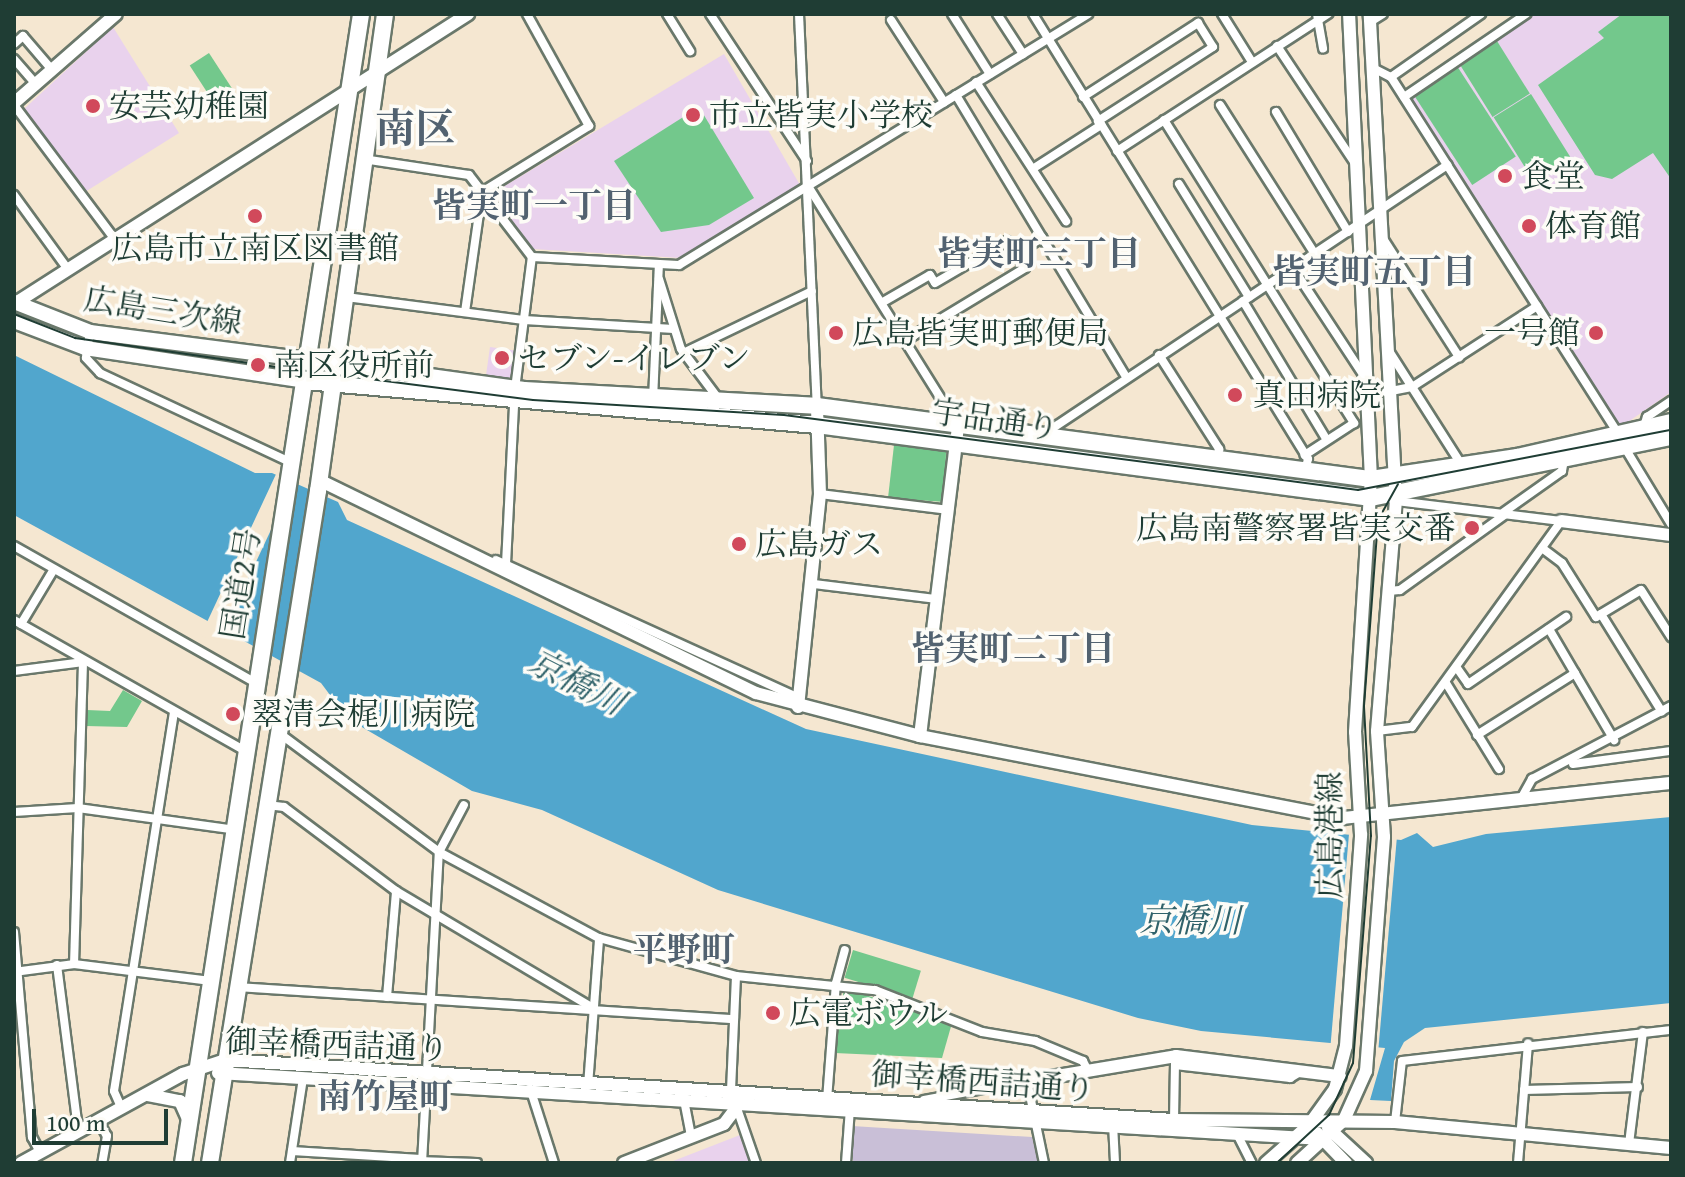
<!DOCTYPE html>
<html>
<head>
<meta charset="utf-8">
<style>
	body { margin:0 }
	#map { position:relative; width:1685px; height:1177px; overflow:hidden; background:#f5e7d1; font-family:"Gentium Book Plus","Noto Serif JP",serif }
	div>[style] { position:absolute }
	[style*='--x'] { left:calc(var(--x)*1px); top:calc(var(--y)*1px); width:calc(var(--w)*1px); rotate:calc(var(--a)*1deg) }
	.built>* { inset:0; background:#e9d2ed; transform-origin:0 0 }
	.industrial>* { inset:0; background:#c9bfd7 }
	.green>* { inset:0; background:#73c88c; transform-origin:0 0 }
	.water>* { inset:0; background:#51a6cd }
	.pier>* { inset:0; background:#f5e7d1; transform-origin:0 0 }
	.roads { filter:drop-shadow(2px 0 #6a786b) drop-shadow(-2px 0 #6a786b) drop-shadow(0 2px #6a786b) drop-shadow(0 -2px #6a786b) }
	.street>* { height:8px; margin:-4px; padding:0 4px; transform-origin:4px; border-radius:4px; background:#fff }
	.secondary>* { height:12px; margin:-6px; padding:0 6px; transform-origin:6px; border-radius:6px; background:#fff }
	.primary>* { height:14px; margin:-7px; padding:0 7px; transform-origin:7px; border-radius:7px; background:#fff }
	.highway>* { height:16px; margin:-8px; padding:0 8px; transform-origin:8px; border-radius:8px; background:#fff }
	.tram>* { height:2px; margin:-1px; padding:0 1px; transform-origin:1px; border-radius:1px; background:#1f3d34 }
	.dots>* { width:22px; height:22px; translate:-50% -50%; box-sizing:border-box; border:4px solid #fdfcf7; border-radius:50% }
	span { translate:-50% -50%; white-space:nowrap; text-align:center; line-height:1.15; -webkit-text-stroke:7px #fdfcf7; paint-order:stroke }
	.poi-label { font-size:32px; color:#1f3d34 }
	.left { translate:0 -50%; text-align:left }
	.right { translate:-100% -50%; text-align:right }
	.street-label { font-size:32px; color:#1f3d34 }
	.neighbourhood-label { font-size:34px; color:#526270; font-weight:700 }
	.water-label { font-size:34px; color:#30626a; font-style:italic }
	.district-label { font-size:40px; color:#526270; font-weight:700 }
	.frame { position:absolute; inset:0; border:16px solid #1f3d34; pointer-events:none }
	.scale { position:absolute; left:32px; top:1109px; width:136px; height:36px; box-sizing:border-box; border:4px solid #1f3d34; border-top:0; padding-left:10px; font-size:24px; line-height:28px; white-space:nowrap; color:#1f3d34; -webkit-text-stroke:6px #fdfcf7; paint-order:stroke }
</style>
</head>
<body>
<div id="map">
	<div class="built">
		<div style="clip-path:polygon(1531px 14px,1671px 14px,1671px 392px,1618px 429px,1409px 97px)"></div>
		<div style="clip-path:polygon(113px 27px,179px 133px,85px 192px,24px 109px)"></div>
		<div style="clip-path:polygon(724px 54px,800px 185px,681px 258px,532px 249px,493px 193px)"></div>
		<div style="left:490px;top:347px;width:27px;height:28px;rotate:8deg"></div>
		<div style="clip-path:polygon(740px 1135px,750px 1163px,668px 1163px)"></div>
	</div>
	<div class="industrial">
		<div style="clip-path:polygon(852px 1126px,1032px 1137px,1038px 1163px,853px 1163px)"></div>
	</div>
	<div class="green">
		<div style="clip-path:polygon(1622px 14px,1671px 14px,1671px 179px,1653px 153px,1612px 179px,1595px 175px,1538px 85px,1604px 38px,1598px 32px)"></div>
		<div style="left:1497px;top:41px;width:62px;height:44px;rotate:58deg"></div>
		<div style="left:209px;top:53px;width:48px;height:23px;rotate:57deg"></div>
		<div style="left:1457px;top:66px;width:108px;height:52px;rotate:57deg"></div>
		<div style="left:1531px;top:94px;width:78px;height:44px;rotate:58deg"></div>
		<div style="clip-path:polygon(699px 107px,754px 198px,709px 225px,661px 232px,614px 161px)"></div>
		<div style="clip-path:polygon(894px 445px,946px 452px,945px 502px,888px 498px)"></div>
		<div style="clip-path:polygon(123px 690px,142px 701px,127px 727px,86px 726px,87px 710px,110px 711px)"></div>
		<div style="left:853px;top:950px;width:71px;height:29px;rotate:17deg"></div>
		<div style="clip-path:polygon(844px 988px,952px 1023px,942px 1058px,835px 1053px)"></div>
	</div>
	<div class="water">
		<div style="clip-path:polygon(14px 355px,255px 473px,272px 473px,338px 502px,347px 520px,806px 729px,1252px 825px,1401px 840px,1417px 833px,1433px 847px,1486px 834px,1671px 817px,1671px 1003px,1425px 1028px,1404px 1042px,1394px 1061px,1391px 1101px,1370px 1100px,1385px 1048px,1201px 1031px,1138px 1018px,718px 890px,542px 810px,472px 791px,348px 719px,321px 683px,14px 515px)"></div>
	</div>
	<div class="pier">
		<div style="left:277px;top:472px;width:19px;height:180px;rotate:25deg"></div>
		<div style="left:1349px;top:834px;width:48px;height:212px;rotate:5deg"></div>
	</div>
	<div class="roads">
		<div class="street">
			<div style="--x:667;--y:14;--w:44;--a:58.1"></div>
			<div style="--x:710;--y:14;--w:176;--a:56.6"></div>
			<div style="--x:799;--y:14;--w:392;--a:87.4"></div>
			<div style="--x:952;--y:14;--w:71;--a:57.7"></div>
			<div style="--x:997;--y:14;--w:48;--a:57"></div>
			<div style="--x:1033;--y:14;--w:523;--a:58.28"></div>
			<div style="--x:1308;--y:459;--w:12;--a:104"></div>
			<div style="--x:1222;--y:14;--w:57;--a:58"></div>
			<div style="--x:1317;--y:14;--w:35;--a:80"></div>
			<div style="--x:891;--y:20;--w:98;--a:57.1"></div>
			<div style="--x:1370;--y:22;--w:15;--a:-32"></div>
			<div style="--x:14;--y:44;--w:12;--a:-42"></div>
			<div style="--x:23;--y:36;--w:45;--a:49.5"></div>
			<div style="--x:1277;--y:46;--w:143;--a:56.4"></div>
			<div style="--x:14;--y:59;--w:28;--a:49"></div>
			<div style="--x:1373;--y:68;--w:20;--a:27"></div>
			<div style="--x:1391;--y:77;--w:424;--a:57.5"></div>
			<div style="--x:1391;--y:77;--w:110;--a:-35"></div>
			<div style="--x:976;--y:82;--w:166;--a:57.1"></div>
			<div style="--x:956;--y:95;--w:329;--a:58.9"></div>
			<div style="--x:1083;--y:97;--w:137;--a:-32.8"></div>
			<div style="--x:1198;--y:23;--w:28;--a:58"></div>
			<div style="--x:1213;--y:47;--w:137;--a:147.2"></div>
			<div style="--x:1404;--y:97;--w:148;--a:-34.2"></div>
			<div style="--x:14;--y:105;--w:166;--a:53.1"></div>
			<div style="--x:1220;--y:105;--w:177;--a:57.5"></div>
			<div style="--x:1276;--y:112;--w:140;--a:59"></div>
			<div style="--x:1164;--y:120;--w:358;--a:57.9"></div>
			<div style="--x:1354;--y:423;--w:59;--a:146.9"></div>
			<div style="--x:1117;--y:151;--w:252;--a:-33"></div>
			<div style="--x:363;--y:159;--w:107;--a:8.6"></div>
			<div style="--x:469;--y:175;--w:103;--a:52.5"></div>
			<div style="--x:532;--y:257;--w:147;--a:3.1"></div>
			<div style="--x:679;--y:265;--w:480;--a:-31.5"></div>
			<div style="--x:1034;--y:168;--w:80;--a:-32.7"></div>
			<div style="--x:1179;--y:184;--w:133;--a:58.2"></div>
			<div style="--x:808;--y:186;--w:283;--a:58"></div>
			<div style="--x:14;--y:195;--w:90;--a:54"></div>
			<div style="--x:1382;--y:237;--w:143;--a:57.3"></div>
			<div style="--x:1016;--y:254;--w:31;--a:-32"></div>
			<div style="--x:1293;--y:268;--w:133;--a:56.7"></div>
			<div style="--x:659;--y:279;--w:73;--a:72.6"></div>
			<div style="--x:681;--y:349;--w:65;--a:53.1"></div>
			<div style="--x:346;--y:297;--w:179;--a:7.4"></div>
			<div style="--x:524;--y:320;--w:150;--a:3.4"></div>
			<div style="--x:1243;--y:301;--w:162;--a:58.9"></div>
			<div style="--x:883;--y:302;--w:54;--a:-29.9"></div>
			<div style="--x:930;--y:275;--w:9;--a:58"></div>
			<div style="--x:935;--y:283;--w:83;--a:-30.3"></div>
			<div style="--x:1007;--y:241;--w:32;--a:56"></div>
			<div style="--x:1025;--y:268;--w:139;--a:148.8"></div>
			<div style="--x:465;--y:312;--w:121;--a:-81.9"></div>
			<div style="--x:482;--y:192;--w:126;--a:-31.7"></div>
			<div style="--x:589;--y:126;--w:128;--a:-119"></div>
			<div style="--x:90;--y:332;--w:26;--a:99"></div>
			<div style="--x:86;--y:358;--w:21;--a:47"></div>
			<div style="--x:100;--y:373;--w:210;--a:25.1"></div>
			<div style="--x:1389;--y:351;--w:134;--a:57.5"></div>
			<div style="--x:683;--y:353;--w:143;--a:-25.7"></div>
			<div style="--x:1159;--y:355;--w:112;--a:57.4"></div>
			<div style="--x:1219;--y:449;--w:11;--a:100"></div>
			<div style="--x:1386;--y:392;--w:26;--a:-11"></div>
			<div style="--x:1412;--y:387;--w:149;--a:-32.9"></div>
			<div style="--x:653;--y:400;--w:135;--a:-87.5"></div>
			<div style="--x:1643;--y:429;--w:13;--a:-72"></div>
			<div style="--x:1647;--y:417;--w:29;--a:-34"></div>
			<div style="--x:1044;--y:434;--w:485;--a:-33.7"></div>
			<div style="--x:1625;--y:448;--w:89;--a:58.8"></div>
			<div style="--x:820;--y:494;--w:130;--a:7.1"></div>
			<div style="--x:1504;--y:512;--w:71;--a:-35.3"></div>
			<div style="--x:1562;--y:471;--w:11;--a:-80"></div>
			<div style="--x:14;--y:546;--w:276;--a:29.5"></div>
			<div style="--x:1542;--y:548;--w:25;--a:37"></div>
			<div style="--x:1562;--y:563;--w:64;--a:57.8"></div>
			<div style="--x:1596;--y:617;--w:52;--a:-31"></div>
			<div style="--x:1641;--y:590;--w:56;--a:57.4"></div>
			<div style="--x:496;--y:560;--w:333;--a:24.5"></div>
			<div style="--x:506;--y:564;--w:175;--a:-87.1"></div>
			<div style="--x:515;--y:389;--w:133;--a:-82.7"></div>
			<div style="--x:814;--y:584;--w:124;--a:7"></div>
			<div style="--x:1388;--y:591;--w:12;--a:-5"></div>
			<div style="--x:1400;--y:590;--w:132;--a:-35.7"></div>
			<div style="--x:1601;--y:614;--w:115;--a:58.1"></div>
			<div style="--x:14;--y:620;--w:270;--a:29.5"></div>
			<div style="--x:21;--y:624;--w:64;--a:-59"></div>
			<div style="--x:1549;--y:629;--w:129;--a:59.6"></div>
			<div style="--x:1457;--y:668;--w:19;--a:55"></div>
			<div style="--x:1468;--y:684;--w:119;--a:-34.4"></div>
			<div style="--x:14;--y:671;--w:70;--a:-7.4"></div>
			<div style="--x:83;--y:662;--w:302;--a:91.7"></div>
			<div style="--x:1446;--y:683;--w:101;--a:58.4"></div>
			<div style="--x:1377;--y:731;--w:35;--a:-7"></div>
			<div style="--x:1412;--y:727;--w:254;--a:-54.1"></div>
			<div style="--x:1561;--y:521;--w:166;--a:-173.1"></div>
			<div style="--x:279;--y:733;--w:199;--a:36.6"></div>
			<div style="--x:439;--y:852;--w:182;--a:28.3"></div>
			<div style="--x:599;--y:938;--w:142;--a:15.5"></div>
			<div style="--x:736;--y:976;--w:140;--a:5.8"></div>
			<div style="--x:875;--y:990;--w:115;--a:21.4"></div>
			<div style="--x:982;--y:1032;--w:54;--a:9.6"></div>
			<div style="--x:1035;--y:1041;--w:52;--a:22.6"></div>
			<div style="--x:1083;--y:1061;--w:11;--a:63"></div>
			<div style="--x:1477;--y:735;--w:116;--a:-32.3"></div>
			<div style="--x:1573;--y:764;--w:99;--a:-7.6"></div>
			<div style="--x:1522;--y:797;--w:21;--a:-61"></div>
			<div style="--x:1532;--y:779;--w:157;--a:-27.7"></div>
			<div style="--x:267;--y:805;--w:17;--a:7"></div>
			<div style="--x:284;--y:807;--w:140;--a:36.9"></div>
			<div style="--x:396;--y:891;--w:229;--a:30.7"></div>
			<div style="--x:14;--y:812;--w:64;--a:-3.6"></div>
			<div style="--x:78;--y:808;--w:161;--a:7.9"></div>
			<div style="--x:14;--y:932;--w:206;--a:85"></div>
			<div style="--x:32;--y:1137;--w:17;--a:62"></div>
			<div style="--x:57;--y:965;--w:166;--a:82.7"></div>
			<div style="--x:14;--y:972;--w:61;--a:-7.6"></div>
			<div style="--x:74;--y:964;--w:138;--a:7.1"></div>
			<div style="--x:736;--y:976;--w:115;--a:92.5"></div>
			<div style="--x:731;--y:1091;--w:76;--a:70.9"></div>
			<div style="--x:237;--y:987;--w:498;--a:3.7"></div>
			<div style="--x:387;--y:997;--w:106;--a:-85.1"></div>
			<div style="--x:1175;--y:1065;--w:116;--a:6.4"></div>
			<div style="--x:1290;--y:1078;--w:12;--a:-31"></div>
			<div style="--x:588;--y:1086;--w:148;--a:-85.7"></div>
			<div style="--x:530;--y:1088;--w:79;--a:72.3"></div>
			<div style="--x:1524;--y:1090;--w:114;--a:-1.5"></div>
			<div style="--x:684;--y:1100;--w:38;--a:79"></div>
			<div style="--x:827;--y:1100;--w:117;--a:-85.6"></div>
			<div style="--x:836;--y:983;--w:34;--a:-75"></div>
			<div style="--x:924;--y:1100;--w:105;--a:-10.5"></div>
			<div style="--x:1027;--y:1081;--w:84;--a:78.3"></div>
			<div style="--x:121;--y:1107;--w:17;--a:-114"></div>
			<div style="--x:114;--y:1091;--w:382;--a:-81"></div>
			<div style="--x:98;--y:1120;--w:18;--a:61"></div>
			<div style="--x:107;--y:1136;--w:27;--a:100"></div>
			<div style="--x:1174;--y:1120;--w:59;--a:-89"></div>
			<div style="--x:1395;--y:1122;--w:61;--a:-83.5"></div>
			<div style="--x:1402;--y:1061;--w:271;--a:-6.6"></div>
			<div style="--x:1113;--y:1124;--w:39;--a:87"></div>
			<div style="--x:1238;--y:1136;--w:30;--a:63"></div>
			<div style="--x:1629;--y:1144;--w:113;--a:-82.9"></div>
			<div style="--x:292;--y:1151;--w:129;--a:3.5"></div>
			<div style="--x:418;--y:1161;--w:59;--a:1.9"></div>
			<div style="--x:290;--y:1163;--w:86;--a:-81.3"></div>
			<div style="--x:422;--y:1163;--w:311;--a:-86.9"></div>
			<div style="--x:439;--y:852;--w:53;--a:-62"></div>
			<div style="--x:846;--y:1163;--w:55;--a:-85.8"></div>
			<div style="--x:1518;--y:1163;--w:120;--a:-85.2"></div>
		</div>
		<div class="secondary">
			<div style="--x:14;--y:103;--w:135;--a:-41.1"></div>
			<div style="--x:14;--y:304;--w:539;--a:-32.57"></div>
			<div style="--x:319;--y:480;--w:486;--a:26"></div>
			<div style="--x:756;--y:693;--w:170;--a:14.7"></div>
			<div style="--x:920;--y:736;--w:431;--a:11"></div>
			<div style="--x:1343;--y:818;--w:330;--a:-6.1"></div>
			<div style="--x:1561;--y:521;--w:111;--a:7.3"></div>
			<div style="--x:798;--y:707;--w:214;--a:-84.1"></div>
			<div style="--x:820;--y:494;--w:88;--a:-92"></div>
			<div style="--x:920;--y:736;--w:312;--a:-83"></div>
			<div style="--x:218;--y:1073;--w:1106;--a:3.42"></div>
			<div style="--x:1027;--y:1081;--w:151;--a:-9.5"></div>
			<div style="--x:1176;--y:1056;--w:165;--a:7"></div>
			<div style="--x:148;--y:1095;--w:33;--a:11"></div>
			<div style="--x:180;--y:1101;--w:20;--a:66"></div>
			<div style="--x:1328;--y:1128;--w:52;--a:42.6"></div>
			<div style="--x:1317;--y:1133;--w:42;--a:46"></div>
			<div style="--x:21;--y:1163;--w:185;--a:-28.8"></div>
			<div style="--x:183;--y:1074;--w:44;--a:-18.4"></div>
			<div style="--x:225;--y:1060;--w:951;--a:3.62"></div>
			<div style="--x:1174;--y:1120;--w:221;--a:0.5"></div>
			<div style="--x:1395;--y:1122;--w:277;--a:5.4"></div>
			<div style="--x:624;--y:1163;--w:107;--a:-21.3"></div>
			<div style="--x:724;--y:1124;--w:25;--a:-53"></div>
			<div style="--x:1266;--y:1163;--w:57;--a:-41.5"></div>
			<div style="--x:1309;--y:1125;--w:44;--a:-54.2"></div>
			<div style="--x:1335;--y:1089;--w:44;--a:-75.7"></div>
			<div style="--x:1346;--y:1046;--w:212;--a:-85.9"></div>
			<div style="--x:1361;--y:835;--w:103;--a:-93.3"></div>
			<div style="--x:1355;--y:732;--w:254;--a:-86.4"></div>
			<div style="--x:1371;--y:479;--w:466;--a:-92.7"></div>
			<div style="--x:1297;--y:1163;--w:64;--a:-42.5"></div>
			<div style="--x:1344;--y:1120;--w:54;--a:-65.8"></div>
			<div style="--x:1366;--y:1071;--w:235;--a:-85.6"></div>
			<div style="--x:1384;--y:837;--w:106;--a:-93.8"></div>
			<div style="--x:1377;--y:731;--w:231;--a:-85.3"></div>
			<div style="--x:1396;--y:501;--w:488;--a:-93.1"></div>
		</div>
		<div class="primary">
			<div style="--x:14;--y:302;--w:82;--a:21.5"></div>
			<div style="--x:90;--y:332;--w:220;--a:7.3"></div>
			<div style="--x:14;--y:321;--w:76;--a:20.8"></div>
			<div style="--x:85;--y:348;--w:222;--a:8.5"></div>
		</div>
		<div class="highway">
			<div style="--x:308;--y:360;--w:217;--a:7.9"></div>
			<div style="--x:523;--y:390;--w:294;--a:3.1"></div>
			<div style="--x:817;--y:406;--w:559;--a:7.51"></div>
			<div style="--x:1371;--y:479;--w:148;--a:-8.6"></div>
			<div style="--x:1517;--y:457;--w:158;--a:-12.8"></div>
			<div style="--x:305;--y:381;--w:514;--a:4.91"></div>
			<div style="--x:817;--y:425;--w:559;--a:7.51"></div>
			<div style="--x:1371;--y:498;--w:306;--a:-11.5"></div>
			<div style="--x:183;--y:1163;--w:1163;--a:-81.19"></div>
			<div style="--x:210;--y:1163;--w:681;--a:-80.87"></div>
			<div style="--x:318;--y:491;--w:482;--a:-82"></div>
		</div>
	</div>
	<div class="tram">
		<div style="--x:14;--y:314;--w:66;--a:21.5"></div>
		<div style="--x:75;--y:338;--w:211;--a:8.2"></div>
		<div style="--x:284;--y:368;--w:251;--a:7.3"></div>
		<div style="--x:533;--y:400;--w:251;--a:3.4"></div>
		<div style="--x:784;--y:415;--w:579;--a:7.44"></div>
		<div style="--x:1358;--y:490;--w:319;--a:-10.9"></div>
		<div style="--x:1277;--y:1163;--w:71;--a:-42.7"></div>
		<div style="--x:1329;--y:1115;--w:57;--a:-65.2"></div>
		<div style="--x:1353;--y:1063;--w:228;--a:-85.5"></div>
		<div style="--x:1371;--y:836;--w:130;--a:-93.1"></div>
		<div style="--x:1364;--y:706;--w:187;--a:-85.7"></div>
		<div style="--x:1378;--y:520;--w:41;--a:-60.9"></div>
	</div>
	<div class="dots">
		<div style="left:93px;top:106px;background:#d1495b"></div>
		<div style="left:693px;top:115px;background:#d1495b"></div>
		<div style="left:1505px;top:176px;background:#d1495b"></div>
		<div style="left:255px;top:216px;background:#d1495b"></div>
		<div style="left:1529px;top:226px;background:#d1495b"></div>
		<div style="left:836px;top:333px;background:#d1495b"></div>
		<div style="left:1596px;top:333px;background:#d1495b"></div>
		<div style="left:502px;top:358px;background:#d1495b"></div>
		<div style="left:258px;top:365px;background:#d1495b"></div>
		<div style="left:1235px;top:395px;background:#d1495b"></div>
		<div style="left:1472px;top:528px;background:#d1495b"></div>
		<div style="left:739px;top:544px;background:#d1495b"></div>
		<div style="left:233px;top:714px;background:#d1495b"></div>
		<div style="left:773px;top:1013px;background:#d1495b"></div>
	</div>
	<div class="poi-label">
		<span class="left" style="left:109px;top:106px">安芸幼稚園</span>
		<span class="left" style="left:709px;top:115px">市立皆実小学校</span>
		<span class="left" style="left:1521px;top:176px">食堂</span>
		<span class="left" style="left:1545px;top:226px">体育館</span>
		<span style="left:255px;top:248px">広島市立南区図書館</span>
		<span class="left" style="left:852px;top:333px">広島皆実町郵便局</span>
		<span class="right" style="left:1580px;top:333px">一号館</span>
		<span class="left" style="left:518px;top:358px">セブン-イレブン</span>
		<span class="left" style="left:274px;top:365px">南区役所前</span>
		<span class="left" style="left:1253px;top:395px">真田病院</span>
		<span class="right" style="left:1456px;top:528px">広島南警察署皆実交番</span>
		<span class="left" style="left:755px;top:544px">広島ガス</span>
		<span class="left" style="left:251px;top:714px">翠清会梶川病院</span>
		<span class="left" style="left:789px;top:1013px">広電ボウル</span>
	</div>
	<div class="street-label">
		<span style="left:163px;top:311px;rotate:9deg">広島三次線</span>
		<span style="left:995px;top:420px;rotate:8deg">宇品通り</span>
		<span style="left:241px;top:584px;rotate:-81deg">国道2号</span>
		<span style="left:1330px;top:835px;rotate:-90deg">広島港線</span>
		<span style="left:337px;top:1045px;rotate:2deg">御幸橋西詰通り</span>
		<span style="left:983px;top:1082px;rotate:4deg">御幸橋西詰通り</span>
	</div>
	<div class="neighbourhood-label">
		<span style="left:534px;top:205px">皆実町一丁目</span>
		<span style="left:1039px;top:253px">皆実町三丁目</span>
		<span style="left:1374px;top:271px">皆実町五丁目</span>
		<span style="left:1013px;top:648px">皆実町二丁目</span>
		<span style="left:684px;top:949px">平野町</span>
		<span style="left:385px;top:1096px">南竹屋町</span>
	</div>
	<div class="water-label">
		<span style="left:577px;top:681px;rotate:27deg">京橋川</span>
		<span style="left:1190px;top:920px">京橋川</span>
	</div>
	<div class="district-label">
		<span style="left:415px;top:128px">南区</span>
	</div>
	<div class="frame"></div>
	<div class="scale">100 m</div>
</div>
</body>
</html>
